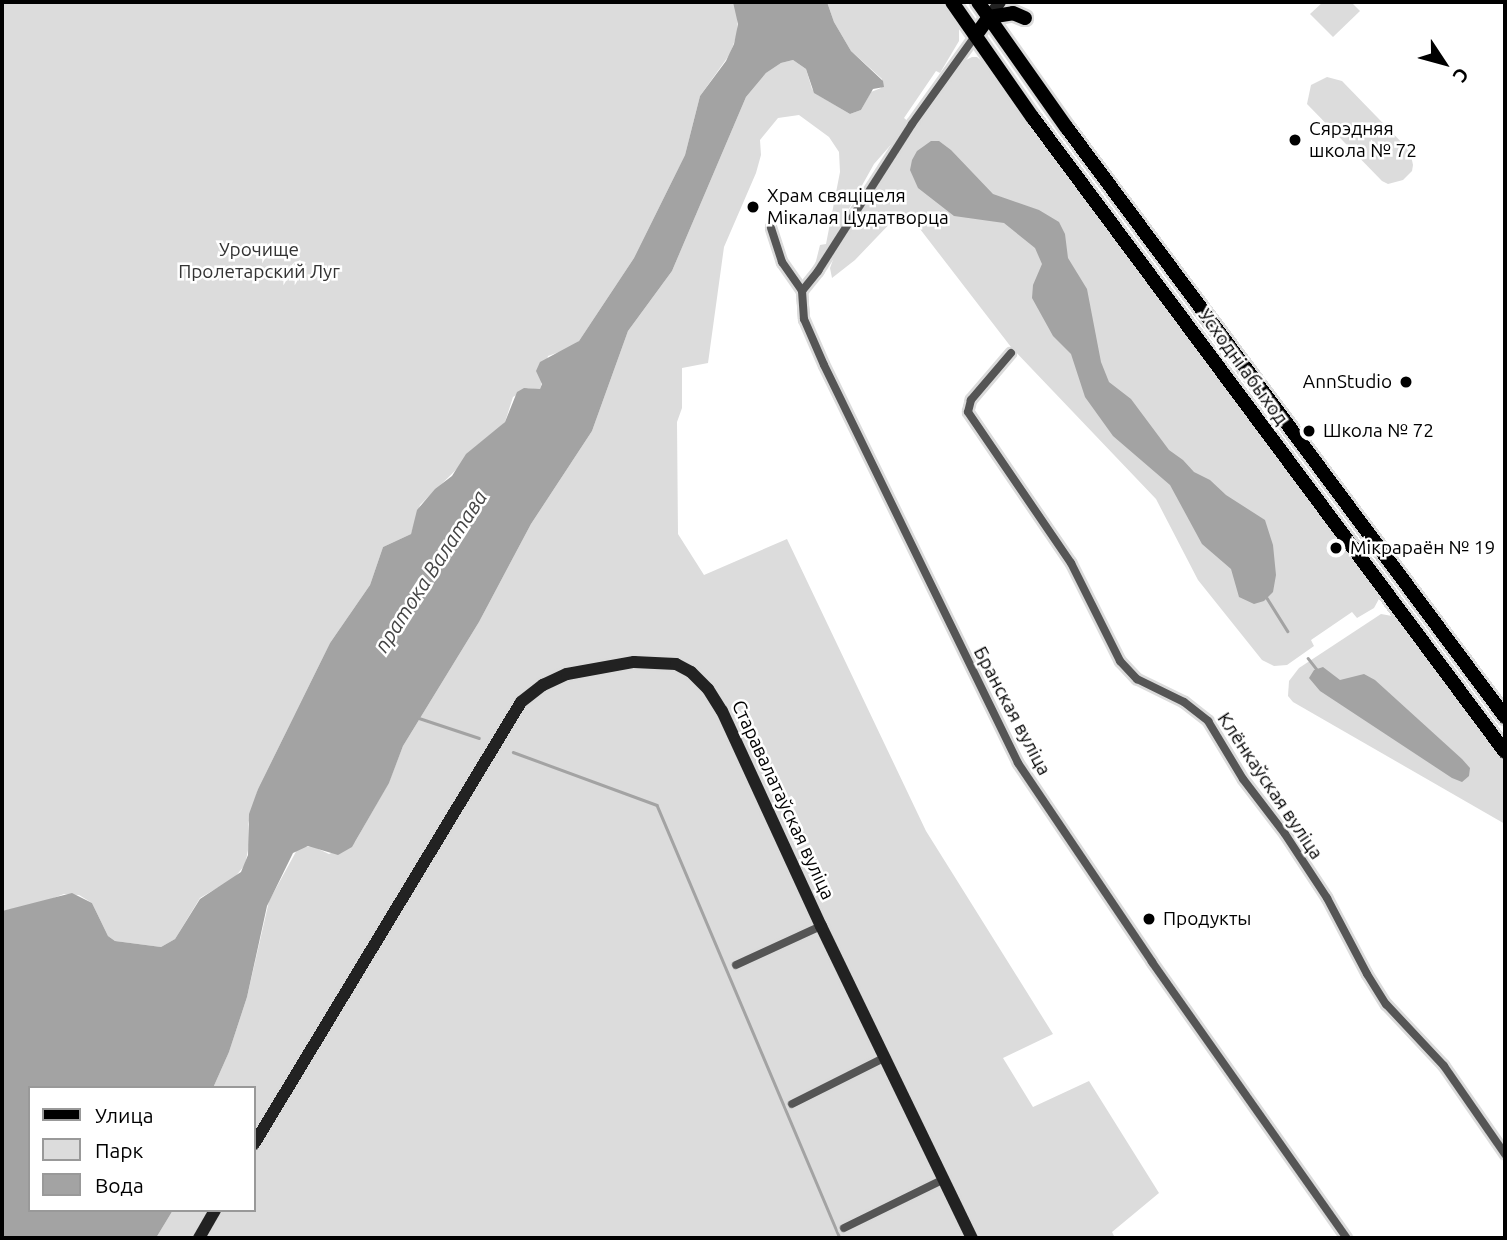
<!DOCTYPE html>
<html>
<head>
<meta charset="utf-8">
<style>
	body { margin:0 }
	#map { position:relative; width:1507px; height:1240px; overflow:hidden; background:#fff; font-family:Ubuntu,sans-serif }
	div>[style] { position:absolute }
	[style*='--x'] { left:calc(var(--x)*1px); top:calc(var(--y)*1px); width:calc(var(--w)*1px); rotate:calc(var(--a)*1deg) }
	.green>* { inset:0; background:#dcdcdc }
	.water>* { inset:0; background:#a3a3a3 }
	.stream>* { height:2.5px; margin:-1.25px; padding:0 1.25px; transform-origin:1.25px; border-radius:1.25px; background:#a3a3a3 }
	.roads { filter:drop-shadow(2px 0 #dbdbdb) drop-shadow(-2px 0 #dbdbdb) drop-shadow(0 2px #dbdbdb) drop-shadow(0 -2px #dbdbdb) }
	.street>* { height:8px; margin:-4px; padding:0 4px; transform-origin:4px; border-radius:4px; background:#555 }
	.secondary>* { height:12px; margin:-6px; padding:0 6px; transform-origin:6px; border-radius:6px; background:#222 }
	.primary>* { height:14px; margin:-7px; padding:0 7px; transform-origin:7px; border-radius:7px; background:#000 }
	.dots>* { width:19px; height:19px; translate:-50% -50%; box-sizing:border-box; border:4px solid #fff; border-radius:50% }
	span { translate:-50% -50%; white-space:nowrap; text-align:center; line-height:1.15; -webkit-text-stroke:5px #fff; paint-order:stroke }
	.poi-label { font-size:19px; color:#000 }
	.left { translate:0 -50%; text-align:left }
	.right { translate:-100% -50%; text-align:right }
	.park-label { font-size:19px; color:#333 }
	.street-label { font-size:19px; color:#000 }
	.water-label { font-size:21px; color:#444; font-style:italic }
	.frame { position:absolute; inset:0; border:4px solid #000; pointer-events:none }
	.legend { position:absolute; left:28px; top:1086px; width:228px; height:126px; box-sizing:border-box; background:#fff; border:2px solid #999; margin:0; padding:9px 12px; list-style:none; font-size:21px; color:#000 }
	.legend li { display:flex; align-items:center; gap:14px; height:35px }
	.legend b { width:35px; border:2px solid #999 }
	.north { position:absolute; left:1409px; top:28px; width:70px; height:70px; -webkit-text-stroke:5px #fff; paint-order:stroke; rotate:126deg; font-size:19px; font-weight:700; line-height:28px; text-align:center; color:#000 }
	.north::after { content:''; display:block; margin:auto; width:24px; height:32px; background:#000; clip-path:polygon(50% 0,100% 100%,50% 72%,0 100%) }
</style>
</head>
<body>
<div id="map">
	<div class="green">
		<div style="clip-path:polygon(2px 2px,733px 2px,738px 13px,737px 34px,730px 54px,700px 96px,685px 155px,634px 258px,579px 341px,568px 349px,548px 356px,540px 390px,528px 388px,513px 397px,505px 422px,420px 505px,411px 534px,383px 547px,370px 585px,330px 643px,258px 789px,248px 824px,249px 845px,245px 865px,234px 878px,200px 898px,175px 939px,161px 947px,115px 941px,108px 936px,92px 903px,79px 895px,64px 894px,38px 904px,2px 911px)"></div>
		<div style="clip-path:polygon(827px 2px,943px 2px,959px 26px,959px 41px,940px 73px,936px 71px,904px 118px,910px 123px,874px 164px,813px 273px,820px 245px,826px 244px,840px 172px,839px 152px,829px 137px,799px 115px,778px 118px,760px 140px,761px 155px,756px 173px,724px 247px,708px 363px,682px 368px,682px 408px,677px 422px,678px 534px,704px 575px,787px 539px,926px 831px,1053px 1034px,1003px 1058px,1033px 1107px,1089px 1081px,1159px 1193px,1112px 1232px,1115px 1238px,156px 1238px,173px 1210px,254px 1210px,254px 1088px,213px 1088px,229px 1052px,247px 997px,269px 901px,298px 848px,312px 846px,329px 854px,355px 842px,389px 782px,403px 746px,479px 622px,531px 524px,592px 431px,628px 331px,672px 271px,746px 97px,766px 73px,781px 63px,793px 60px,806px 69px,812px 89px,818px 95px,850px 114px,861px 110px,871px 92px,881px 88px,882px 79px,851px 51px,834px 22px)"></div>
		<div style="clip-path:polygon(1323px 2px,1351px 2px,1360px 11px,1333px 37px,1310px 14px)"></div>
		<div style="clip-path:polygon(972px 57px,977px 57px,987px 66px,1376px 590px,1380px 597px,1374px 608px,1357px 618px,1352px 612px,1311px 640px,1314px 646px,1287px 665px,1274px 666px,1262px 660px,1198px 580px,1156px 499px,1011px 347px,910px 216px,899px 214px,855px 260px,832px 278px,830px 268px,834px 257px,881px 178px,962px 62px)"></div>
		<div style="clip-path:polygon(1327px 77px,1342px 81px,1410px 151px,1413px 165px,1412px 171px,1403px 180px,1388px 184px,1382px 181px,1307px 104px,1311px 85px)"></div>
		<div style="clip-path:polygon(1381px 614px,1392px 616px,1400px 622px,1505px 759px,1505px 824px,1293px 702px,1288px 696px,1289px 681px,1299px 668px)"></div>
	</div>
	<div class="water">
		<div style="clip-path:polygon(733px 2px,827px 2px,834px 22px,851px 51px,883px 81px,884px 87px,873px 89px,861px 110px,850px 114px,814px 93px,806px 69px,793px 60px,781px 63px,766px 73px,746px 97px,672px 271px,628px 331px,592px 431px,531px 524px,479px 622px,403px 746px,389px 783px,352px 847px,338px 855px,308px 846px,293px 853px,267px 906px,247px 997px,229px 1052px,213px 1088px,30px 1088px,30px 1210px,173px 1210px,156px 1238px,2px 1238px,2px 911px,72px 893px,92px 903px,108px 936px,115px 941px,161px 947px,175px 939px,200px 899px,241px 872px,248px 855px,249px 814px,258px 789px,330px 643px,370px 585px,383px 547px,411px 534px,417px 510px,435px 489px,452px 476px,466px 454px,505px 422px,517px 392px,524px 388px,540px 389px,542px 384px,536px 371px,540px 362px,579px 341px,634px 258px,685px 155px,700px 96px,726px 61px,734px 44px,738px 24px)"></div>
		<div style="clip-path:polygon(931px 141px,939px 141px,951px 150px,993px 194px,1039px 210px,1059px 222px,1065px 234px,1068px 258px,1087px 289px,1101px 362px,1109px 382px,1131px 399px,1169px 450px,1183px 460px,1194px 472px,1210px 480px,1226px 495px,1265px 520px,1273px 545px,1276px 575px,1273px 592px,1264px 601px,1254px 604px,1239px 597px,1231px 569px,1202px 544px,1170px 485px,1113px 436px,1085px 397px,1071px 354px,1053px 336px,1032px 298px,1033px 285px,1042px 264px,1035px 248px,1004px 223px,954px 216px,918px 188px,910px 170px,912px 160px,917px 151px)"></div>
		<div style="clip-path:polygon(1323px 667px,1340px 680px,1364px 674px,1375px 680px,1462px 759px,1470px 768px,1469px 776px,1462px 782px,1452px 778px,1320px 691px,1309px 678px,1314px 670px)"></div>
	</div>
	<div class="stream">
		<div style="--x:1267;--y:598;--w:39;--a:58"></div>
		<div style="--x:1308;--y:658;--w:16;--a:52"></div>
		<div style="--x:419;--y:718;--w:63;--a:18.4"></div>
		<div style="--x:513;--y:752;--w:153;--a:20.2"></div>
		<div style="--x:657;--y:805;--w:470;--a:67.1"></div>
	</div>
	<div class="roads">
		<div class="street">
			<div style="--x:771;--y:228;--w:36;--a:72"></div>
			<div style="--x:782;--y:262;--w:35;--a:55"></div>
			<div style="--x:802;--y:291;--w:28;--a:86"></div>
			<div style="--x:804;--y:319;--w:50;--a:66.5"></div>
			<div style="--x:824;--y:365;--w:443;--a:64"></div>
			<div style="--x:1018;--y:763;--w:240;--a:56"></div>
			<div style="--x:1152;--y:962;--w:338;--a:54.8"></div>
			<div style="--x:802;--y:291;--w:26;--a:-51"></div>
			<div style="--x:818;--y:271;--w:174;--a:-57.4"></div>
			<div style="--x:912;--y:124;--w:110;--a:-54.3"></div>
			<div style="--x:1011;--y:353;--w:62;--a:130.4"></div>
			<div style="--x:971;--y:400;--w:12;--a:104"></div>
			<div style="--x:968;--y:412;--w:183;--a:55.7"></div>
			<div style="--x:1071;--y:563;--w:110;--a:63.4"></div>
			<div style="--x:1120;--y:661;--w:25;--a:47"></div>
			<div style="--x:1137;--y:679;--w:52;--a:26.1"></div>
			<div style="--x:1184;--y:702;--w:31;--a:38"></div>
			<div style="--x:1208;--y:721;--w:68;--a:58.9"></div>
			<div style="--x:1243;--y:779;--w:69;--a:52.6"></div>
			<div style="--x:1285;--y:834;--w:77;--a:56.7"></div>
			<div style="--x:1327;--y:898;--w:86;--a:62.2"></div>
			<div style="--x:1367;--y:974;--w:36;--a:58"></div>
			<div style="--x:1386;--y:1004;--w:85;--a:46.9"></div>
			<div style="--x:1444;--y:1066;--w:107;--a:55.3"></div>
			<div style="--x:736;--y:965;--w:94;--a:-24.6"></div>
			<div style="--x:792;--y:1104;--w:105;--a:-26.6"></div>
			<div style="--x:844;--y:1228;--w:109;--a:-26.1"></div>
		</div>
		<div class="secondary">
			<div style="--x:989;--y:17;--w:19;--a:-54"></div>
			<div style="--x:254;--y:1144;--w:516;--a:-58.86"></div>
			<div style="--x:521;--y:702;--w:28;--a:-38"></div>
			<div style="--x:543;--y:685;--w:26;--a:-25"></div>
			<div style="--x:567;--y:674;--w:68;--a:-10.2"></div>
			<div style="--x:634;--y:662;--w:42;--a:2.7"></div>
			<div style="--x:676;--y:664;--w:17;--a:28"></div>
			<div style="--x:691;--y:672;--w:24;--a:45"></div>
			<div style="--x:708;--y:689;--w:26;--a:58"></div>
			<div style="--x:722;--y:711;--w:237;--a:65.3"></div>
			<div style="--x:821;--y:926;--w:347;--a:64.2"></div>
			<div style="--x:199;--y:1238;--w:32;--a:-60"></div>
		</div>
		<div class="primary">
			<div style="--x:952;--y:2;--w:141;--a:55.1"></div>
			<div style="--x:1033;--y:118;--w:790;--a:53.33"></div>
			<div style="--x:978;--y:2;--w:154;--a:54.8"></div>
			<div style="--x:1067;--y:128;--w:734;--a:53.36"></div>
			<div style="--x:976;--y:35;--w:22;--a:-54"></div>
			<div style="--x:989;--y:17;--w:24;--a:-9"></div>
			<div style="--x:1013;--y:13;--w:13;--a:23"></div>
		</div>
	</div>
	<div class="dots">
		<div style="left:1295px;top:140px;background:#000"></div>
		<div style="left:753px;top:207px;background:#000"></div>
		<div style="left:1406px;top:382px;background:#000"></div>
		<div style="left:1309px;top:431px;background:#000"></div>
		<div style="left:1336px;top:548px;background:#000"></div>
		<div style="left:1149px;top:919px;background:#000"></div>
	</div>
	<div class="poi-label">
		<span class="left" style="left:1309px;top:140px">Сярэдняя<br>школа № 72</span>
		<span class="left" style="left:767px;top:207px">Храм свяціцеля<br>Мікалая Цудатворца</span>
		<span class="right" style="left:1392px;top:382px">AnnStudio</span>
		<span class="left" style="left:1323px;top:431px">Школа № 72</span>
		<span class="left" style="left:1350px;top:548px">Мікрараён № 19</span>
		<span class="left" style="left:1163px;top:919px">Продукты</span>
	</div>
	<div class="park-label">
		<span style="left:259px;top:261px">Урочище<br>Пролетарский Луг</span>
	</div>
	<div class="street-label">
		<span style="left:1243px;top:367px;rotate:54deg">Усходні абыход</span>
		<span style="left:1012px;top:711px;rotate:62deg">Бранская вуліца</span>
		<span style="left:1270px;top:786px;rotate:56deg">Клёнкаўская вуліца</span>
		<span style="left:783px;top:800px;rotate:65deg">Старавалатаўская вуліца</span>
	</div>
	<div class="water-label">
		<span style="left:430px;top:571px;rotate:-57deg">пратока Валатава</span>
	</div>
	<div class="frame"></div>
	<ul class="legend">
	<li><b style="height:9px;background:#000"></b>Улица</li>
	<li><b style="height:19px;background:#dcdcdc"></b>Парк</li>
	<li><b style="height:19px;background:#a3a3a3"></b>Вода</li>
	</ul>
	<div class="north">С</div>
</div>
</body>
</html>
